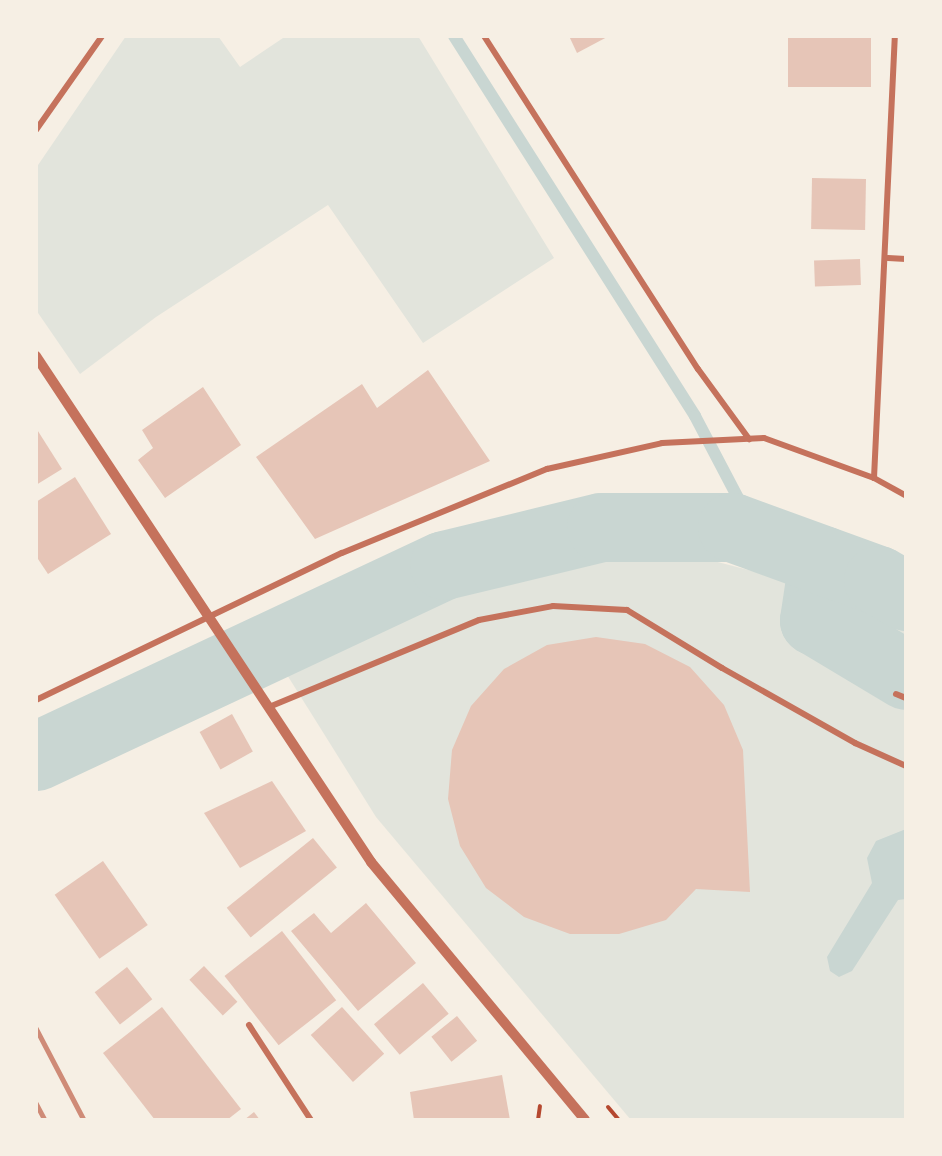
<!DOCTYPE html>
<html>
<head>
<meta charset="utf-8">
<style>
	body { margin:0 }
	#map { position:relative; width:942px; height:1156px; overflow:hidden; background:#f6efe4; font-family:Raleway,sans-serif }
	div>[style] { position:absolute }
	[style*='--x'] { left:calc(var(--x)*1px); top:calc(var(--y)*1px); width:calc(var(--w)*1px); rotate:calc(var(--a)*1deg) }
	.green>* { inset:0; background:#e2e4dc }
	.water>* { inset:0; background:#c9d6d2 }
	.stream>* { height:12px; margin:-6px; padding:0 6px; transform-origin:6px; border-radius:6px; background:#c9d6d2 }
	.river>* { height:69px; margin:-34.5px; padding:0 34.5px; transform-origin:34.5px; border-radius:34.5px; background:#c9d6d2 }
	.building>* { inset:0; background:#e6c5b7; transform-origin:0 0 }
	.path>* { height:4px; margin:-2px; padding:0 2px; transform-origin:2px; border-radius:2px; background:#b5482f }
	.minor>* { height:6px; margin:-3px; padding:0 3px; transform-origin:3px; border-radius:3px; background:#c5725c }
	.tertiary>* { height:10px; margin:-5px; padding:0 5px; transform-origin:5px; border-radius:5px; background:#c5725c }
	.rail>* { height:4.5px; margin:-2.25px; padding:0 2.25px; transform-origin:2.25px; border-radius:2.25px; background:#cf8b77 }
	span { translate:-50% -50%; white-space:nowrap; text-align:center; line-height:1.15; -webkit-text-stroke:6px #f6efe4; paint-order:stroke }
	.frame { position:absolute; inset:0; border:38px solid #f6efe4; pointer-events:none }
</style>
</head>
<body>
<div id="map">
	<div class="green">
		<div style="clip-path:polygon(126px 36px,218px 36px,240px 67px,286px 36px,418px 36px,554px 258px,423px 343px,328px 205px,156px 317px,80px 374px,36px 310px,36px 168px)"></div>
		<div style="clip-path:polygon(606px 548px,706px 559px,852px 597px,906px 630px,906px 1120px,631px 1120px,376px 817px,284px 670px,354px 633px,469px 585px)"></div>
	</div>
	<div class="water">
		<div style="clip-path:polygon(906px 829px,906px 899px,898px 900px,852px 971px,839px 977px,830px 971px,827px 957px,872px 883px,867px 858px,876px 841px)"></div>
	</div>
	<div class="stream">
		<div style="--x:454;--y:36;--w:450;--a:57.6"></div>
		<div style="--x:695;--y:416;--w:136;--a:62.3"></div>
	</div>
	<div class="river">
		<div style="--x:823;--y:560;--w:61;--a:98.5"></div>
		<div style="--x:814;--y:620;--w:107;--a:30.9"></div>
		<div style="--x:36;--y:756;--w:450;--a:-25.1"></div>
		<div style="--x:444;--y:565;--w:162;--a:-13.6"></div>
		<div style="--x:601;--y:527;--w:131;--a:0"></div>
		<div style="--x:732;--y:527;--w:155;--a:20"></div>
		<div style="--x:878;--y:580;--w:32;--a:30"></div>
	</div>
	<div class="building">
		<div style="clip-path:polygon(569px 36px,609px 36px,577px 53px)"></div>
		<div style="left:788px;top:36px;width:83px;height:51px"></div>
		<div style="left:812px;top:178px;width:54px;height:51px;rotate:1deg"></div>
		<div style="left:860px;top:259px;width:26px;height:46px;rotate:88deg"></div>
		<div style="clip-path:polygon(428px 370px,490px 461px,315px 539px,256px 457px,362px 384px,377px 408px)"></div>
		<div style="clip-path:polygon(203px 387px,241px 445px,165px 498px,138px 460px,153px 448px,142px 430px)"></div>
		<div style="clip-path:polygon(36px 428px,62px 469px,36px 485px)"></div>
		<div style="clip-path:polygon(75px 477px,111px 534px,48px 574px,36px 556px,36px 502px)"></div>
		<div style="clip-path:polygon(596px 637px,645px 644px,690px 667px,724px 705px,743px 750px,750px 892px,696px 889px,666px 920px,619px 934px,570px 934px,524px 917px,486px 888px,460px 846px,448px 799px,452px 750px,471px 706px,504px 669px,547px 645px)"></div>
		<div style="left:232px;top:714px;width:43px;height:37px;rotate:61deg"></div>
		<div style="clip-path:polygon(272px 781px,306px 831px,240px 868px,204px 813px)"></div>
		<div style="left:313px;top:838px;width:38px;height:111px;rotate:51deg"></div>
		<div style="left:103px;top:861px;width:78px;height:59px;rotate:55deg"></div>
		<div style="clip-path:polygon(366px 903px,416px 963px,358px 1011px,291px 931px,314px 913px,331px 933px)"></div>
		<div style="left:282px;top:931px;width:88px;height:73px;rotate:52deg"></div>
		<div style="left:204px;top:966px;width:49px;height:20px;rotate:47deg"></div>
		<div style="left:127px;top:967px;width:41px;height:41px;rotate:52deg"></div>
		<div style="left:423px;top:983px;width:40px;height:64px;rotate:50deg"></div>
		<div style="clip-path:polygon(162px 1007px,241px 1109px,227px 1120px,155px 1120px,103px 1053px)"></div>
		<div style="left:342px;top:1007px;width:63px;height:42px;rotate:48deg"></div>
		<div style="left:457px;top:1016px;width:32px;height:33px;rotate:51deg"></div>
		<div style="clip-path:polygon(502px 1075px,510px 1120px,414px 1120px,410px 1092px)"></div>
		<div style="clip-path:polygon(254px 1112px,260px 1120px,244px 1120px)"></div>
	</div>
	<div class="path">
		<div style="--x:608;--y:1107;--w:17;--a:50"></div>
		<div style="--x:538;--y:1120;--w:14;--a:-82"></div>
	</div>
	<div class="minor">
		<div style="--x:484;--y:36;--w:396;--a:57.3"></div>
		<div style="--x:698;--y:369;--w:87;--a:53.9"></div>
		<div style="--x:36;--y:130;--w:115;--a:-54.9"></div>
		<div style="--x:888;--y:258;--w:18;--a:3"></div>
		<div style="--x:874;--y:478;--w:442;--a:-87.3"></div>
		<div style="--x:896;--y:694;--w:11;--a:22"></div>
		<div style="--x:36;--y:700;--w:339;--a:-25.7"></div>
		<div style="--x:342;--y:553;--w:222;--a:-22.3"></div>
		<div style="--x:547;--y:469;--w:118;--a:-12.7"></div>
		<div style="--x:662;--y:443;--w:102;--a:-2.8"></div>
		<div style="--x:764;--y:438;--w:117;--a:20"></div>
		<div style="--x:874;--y:478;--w:37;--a:29"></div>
		<div style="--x:269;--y:707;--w:227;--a:-22.5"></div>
		<div style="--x:479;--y:620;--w:75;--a:-10.7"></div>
		<div style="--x:553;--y:606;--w:74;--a:3.1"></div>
		<div style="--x:627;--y:610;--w:111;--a:31.4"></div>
		<div style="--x:722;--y:668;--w:153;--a:29.4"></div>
		<div style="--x:855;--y:743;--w:56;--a:24.3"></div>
		<div style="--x:249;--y:1025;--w:113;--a:56.9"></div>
	</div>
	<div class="tertiary">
		<div style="--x:36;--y:356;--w:607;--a:56.49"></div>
		<div style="--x:371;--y:862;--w:335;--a:50.3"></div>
	</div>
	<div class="rail">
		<div style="--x:36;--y:1028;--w:104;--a:62.4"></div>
		<div style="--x:36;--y:1103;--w:19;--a:62"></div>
	</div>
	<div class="frame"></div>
</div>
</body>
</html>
